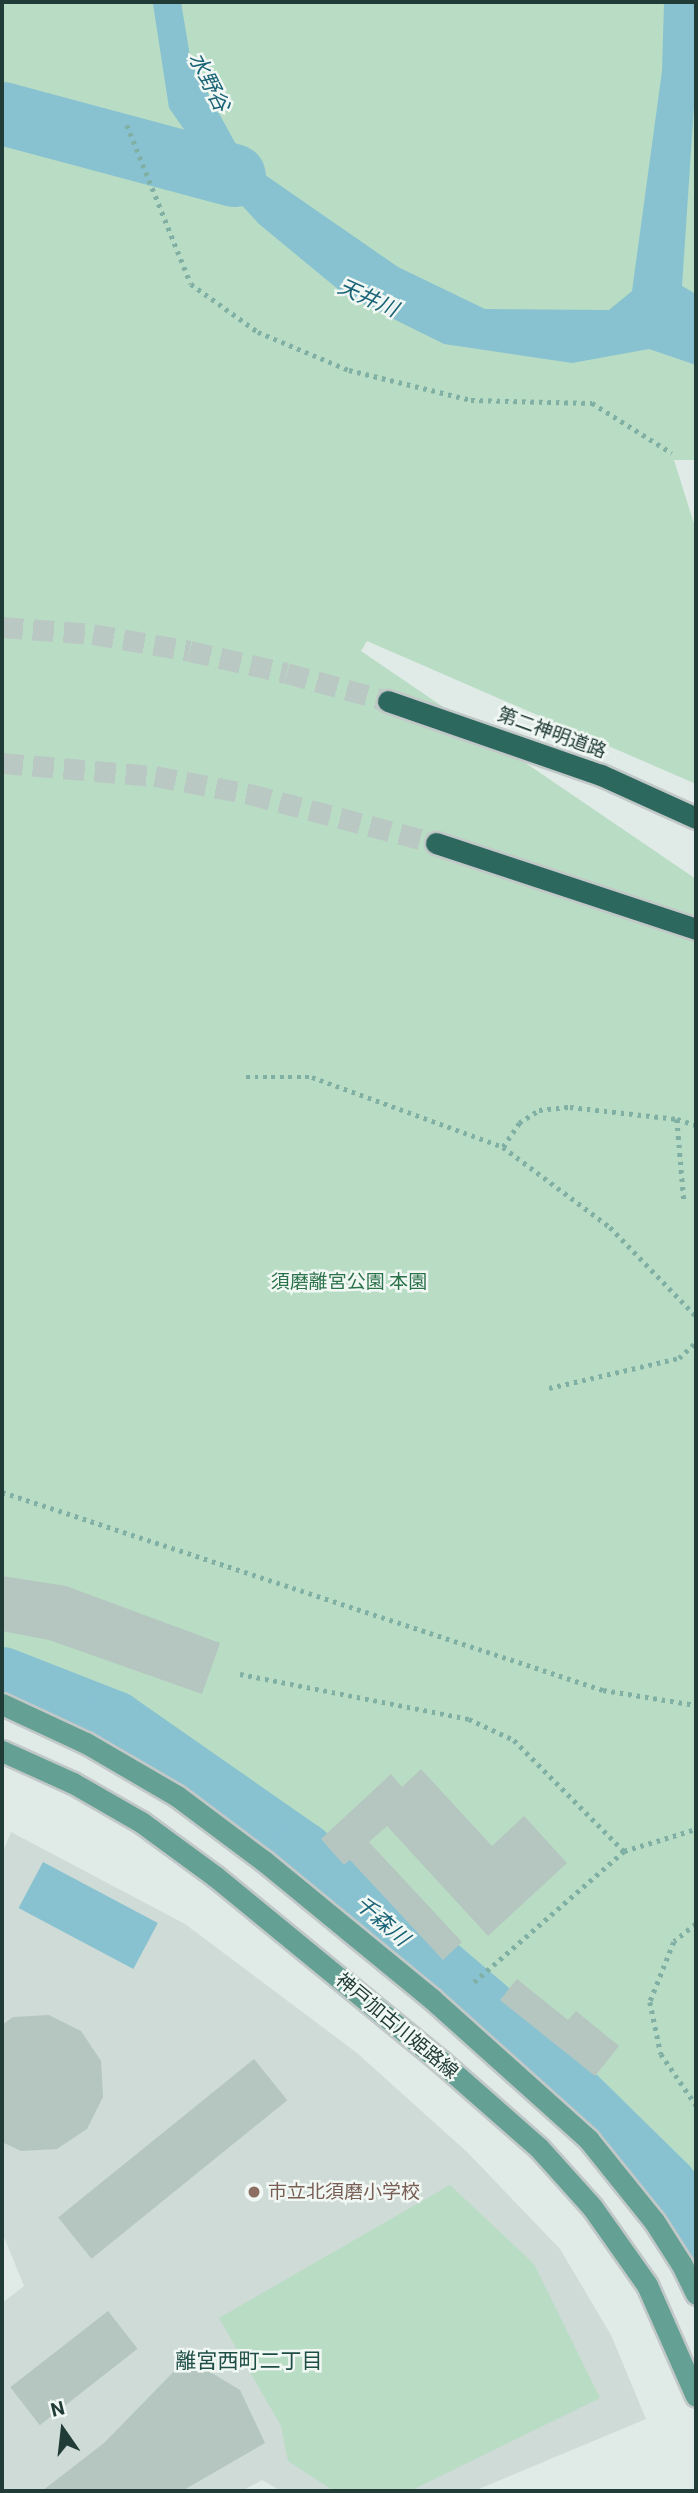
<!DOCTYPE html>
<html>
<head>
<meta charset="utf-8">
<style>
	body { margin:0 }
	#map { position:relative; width:698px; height:2493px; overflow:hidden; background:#e0ebe7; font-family:Roboto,"Noto Sans JP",sans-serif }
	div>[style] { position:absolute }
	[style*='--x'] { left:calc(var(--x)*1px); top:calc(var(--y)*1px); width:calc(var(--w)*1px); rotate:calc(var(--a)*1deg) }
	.built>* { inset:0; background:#cedbd6 }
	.green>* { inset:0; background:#b9dcc4 }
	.water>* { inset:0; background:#88c2d1; transform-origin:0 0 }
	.river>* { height:63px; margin:-31.5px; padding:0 31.5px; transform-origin:31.5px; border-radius:31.5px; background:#88c2d1 }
	.building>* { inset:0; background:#b5c6c0; transform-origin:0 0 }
	.highway-tunnel>* { height:21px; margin-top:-10.5px; transform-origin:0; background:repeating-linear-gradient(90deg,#bac8c4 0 21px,transparent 0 31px) }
	.path>* { height:4.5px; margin-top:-2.25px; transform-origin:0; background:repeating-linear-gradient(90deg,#80afa3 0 3.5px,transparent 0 8.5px) }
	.roads { filter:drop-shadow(2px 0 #c1c8c7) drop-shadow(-2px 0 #c1c8c7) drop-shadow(0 2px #c1c8c7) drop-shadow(0 -2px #c1c8c7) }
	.major>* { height:21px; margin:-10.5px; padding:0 10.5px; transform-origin:10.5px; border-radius:10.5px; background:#64a194 }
	.highway>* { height:21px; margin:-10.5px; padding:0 10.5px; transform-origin:10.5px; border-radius:10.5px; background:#2d685e }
	.dots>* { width:19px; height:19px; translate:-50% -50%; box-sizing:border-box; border:4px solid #f1f8f4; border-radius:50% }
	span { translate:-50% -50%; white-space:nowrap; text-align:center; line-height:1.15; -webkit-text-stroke:5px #f1f8f4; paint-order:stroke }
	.street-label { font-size:19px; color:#213b36 }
	.park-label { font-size:19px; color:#2b724a }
	.education-label { font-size:19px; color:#785e54 }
	.left { translate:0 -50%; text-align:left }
	.water-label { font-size:21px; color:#1b6377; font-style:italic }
	.neighbourhood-label { font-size:21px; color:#1d4d44 }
	.frame { position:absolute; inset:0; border:4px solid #213b36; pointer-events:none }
	.north { position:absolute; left:28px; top:2395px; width:70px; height:70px; -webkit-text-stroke:5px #f1f8f4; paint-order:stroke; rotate:346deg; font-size:19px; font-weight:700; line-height:28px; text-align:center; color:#213b36 }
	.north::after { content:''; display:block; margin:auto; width:24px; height:32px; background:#213b36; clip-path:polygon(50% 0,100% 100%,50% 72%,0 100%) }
</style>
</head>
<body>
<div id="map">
	<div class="built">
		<div style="clip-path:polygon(11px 1832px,185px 1924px,357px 2053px,467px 2152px,560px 2249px,611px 2335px,646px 2419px,474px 2491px,281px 2491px,262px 2480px,242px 2491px,2px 2491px,2px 2303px,24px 2286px,2px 2232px,2px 1854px)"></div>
	</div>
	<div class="green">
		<div style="clip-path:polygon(2px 2px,696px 2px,696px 460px,674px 460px,696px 530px,696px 784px,367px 641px,361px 651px,696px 879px,696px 2253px,657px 2191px,585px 2102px,291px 1859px,105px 1727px,2px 1686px)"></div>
		<div style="clip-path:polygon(450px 2185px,534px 2264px,600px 2398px,410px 2491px,334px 2491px,288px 2461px,281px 2426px,219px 2318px)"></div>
	</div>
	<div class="water">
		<div style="clip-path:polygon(158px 2px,181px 2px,191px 62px,245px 161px,398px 267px,485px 309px,609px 310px,632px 291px,662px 71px,664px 3px,696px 2px,696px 76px,682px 286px,696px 294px,696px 365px,649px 349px,572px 363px,444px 344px,345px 295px,259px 224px,224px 186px,169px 108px,153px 4px)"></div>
		<div style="left:43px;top:1862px;width:130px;height:52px;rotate:28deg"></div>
	</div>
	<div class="river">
		<div style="--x:2;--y:113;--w:240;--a:15"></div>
		<div style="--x:2;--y:1678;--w:120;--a:21.4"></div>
		<div style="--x:114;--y:1722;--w:229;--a:34.9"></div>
		<div style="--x:302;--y:1853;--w:240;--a:40.4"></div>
		<div style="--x:485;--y:2009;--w:254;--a:44.5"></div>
		<div style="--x:666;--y:2187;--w:65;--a:62.7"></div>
	</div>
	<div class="building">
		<div style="clip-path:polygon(2px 1576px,66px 1586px,220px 1643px,202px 1694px,49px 1640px,2px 1631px)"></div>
		<div style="clip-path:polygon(421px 1769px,492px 1846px,524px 1816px,567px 1863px,488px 1936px,387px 1826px,369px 1842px,462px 1942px,443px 1960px,350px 1860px,344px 1865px,321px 1839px,391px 1774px,402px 1787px)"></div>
		<div style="clip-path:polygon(517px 1979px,568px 2020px,576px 2011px,619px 2046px,595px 2076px,500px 2000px)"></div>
		<div style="clip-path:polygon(49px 2015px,81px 2031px,101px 2061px,103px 2097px,87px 2129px,57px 2149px,21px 2151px,2px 2142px,2px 2025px,13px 2017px)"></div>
		<div style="left:254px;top:2059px;width:53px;height:252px;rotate:51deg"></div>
		<div style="left:108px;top:2311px;width:48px;height:124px;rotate:52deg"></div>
		<div style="clip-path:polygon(187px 2358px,240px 2390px,265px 2443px,182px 2491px,42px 2491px,104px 2443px)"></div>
	</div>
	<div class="highway-tunnel">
		<div style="--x:2;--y:627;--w:91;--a:4.4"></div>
		<div style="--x:93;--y:634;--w:98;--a:9.9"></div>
		<div style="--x:190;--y:651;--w:99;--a:12.8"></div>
		<div style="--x:287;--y:673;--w:105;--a:15.5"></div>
		<div style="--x:2;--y:763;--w:154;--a:4.9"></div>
		<div style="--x:155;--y:776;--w:97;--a:10.7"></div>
		<div style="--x:250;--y:794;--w:192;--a:14.8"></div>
	</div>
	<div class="path">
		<div style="--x:127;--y:125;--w:171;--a:68.1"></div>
		<div style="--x:191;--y:284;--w:82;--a:35.6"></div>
		<div style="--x:258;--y:332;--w:99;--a:22.7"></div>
		<div style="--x:349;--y:370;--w:126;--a:13.8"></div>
		<div style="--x:471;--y:400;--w:121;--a:1.4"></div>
		<div style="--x:592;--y:403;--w:94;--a:32"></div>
		<div style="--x:246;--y:1077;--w:66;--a:0"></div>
		<div style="--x:312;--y:1077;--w:203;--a:20.1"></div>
		<div style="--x:503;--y:1147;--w:134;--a:36.8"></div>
		<div style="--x:610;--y:1227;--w:124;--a:46"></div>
		<div style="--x:677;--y:1119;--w:81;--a:85.1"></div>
		<div style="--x:503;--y:1147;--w:29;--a:-56"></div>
		<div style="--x:519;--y:1123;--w:24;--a:-33"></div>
		<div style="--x:539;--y:1110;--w:31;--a:-6"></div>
		<div style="--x:570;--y:1107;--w:108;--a:6.4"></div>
		<div style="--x:677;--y:1119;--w:20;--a:18"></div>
		<div style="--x:549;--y:1388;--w:133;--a:-13"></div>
		<div style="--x:679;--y:1358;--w:23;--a:-43"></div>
		<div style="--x:2;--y:1492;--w:633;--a:18.23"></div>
		<div style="--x:603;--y:1690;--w:94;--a:9.2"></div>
		<div style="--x:240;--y:1674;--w:233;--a:11.1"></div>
		<div style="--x:469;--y:1719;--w:50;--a:25"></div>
		<div style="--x:514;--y:1740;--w:156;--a:45.3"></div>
		<div style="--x:696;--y:1924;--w:28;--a:141"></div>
		<div style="--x:674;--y:1942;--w:65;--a:111.8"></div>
		<div style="--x:650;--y:2002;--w:53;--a:78.1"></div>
		<div style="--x:661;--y:2054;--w:62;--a:55.5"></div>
		<div style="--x:474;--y:1982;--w:199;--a:-41.1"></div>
		<div style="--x:624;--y:1851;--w:75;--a:-17"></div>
	</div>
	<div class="roads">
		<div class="major">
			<div style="--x:2;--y:1704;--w:93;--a:24.9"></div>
			<div style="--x:86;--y:1743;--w:105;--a:30.2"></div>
			<div style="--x:177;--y:1796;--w:109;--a:36.8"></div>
			<div style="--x:264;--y:1861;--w:217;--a:39.4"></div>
			<div style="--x:432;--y:1999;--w:210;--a:41.9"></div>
			<div style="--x:588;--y:2139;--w:105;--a:51.2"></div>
			<div style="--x:654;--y:2221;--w:52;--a:57.5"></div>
			<div style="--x:682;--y:2265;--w:32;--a:64"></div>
			<div style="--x:2;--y:1751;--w:78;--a:24.3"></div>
			<div style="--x:73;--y:1783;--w:78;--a:29.8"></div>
			<div style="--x:141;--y:1822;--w:93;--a:36.3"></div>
			<div style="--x:216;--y:1877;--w:288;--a:39.4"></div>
			<div style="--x:439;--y:2060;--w:133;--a:41.3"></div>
			<div style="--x:539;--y:2148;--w:79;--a:48.1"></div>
			<div style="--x:592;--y:2207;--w:95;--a:54.8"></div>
			<div style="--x:647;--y:2285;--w:121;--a:66.2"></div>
		</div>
		<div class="highway">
			<div style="--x:388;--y:701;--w:225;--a:19.2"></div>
			<div style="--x:601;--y:775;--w:104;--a:24.4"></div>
			<div style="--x:436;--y:843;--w:274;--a:18.3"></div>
		</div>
	</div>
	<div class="dots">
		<div style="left:254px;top:2192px;background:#8d6e63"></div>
	</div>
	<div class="street-label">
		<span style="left:552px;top:733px;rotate:20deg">第二神明道路</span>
		<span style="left:397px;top:2026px;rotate:40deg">神戸加古川姫路線</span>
	</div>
	<div class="park-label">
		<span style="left:349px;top:1282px">須磨離宮公園 本園</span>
	</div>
	<div class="education-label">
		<span class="left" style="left:268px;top:2192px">市立北須磨小学校</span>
	</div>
	<div class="water-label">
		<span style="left:209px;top:82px;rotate:63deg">水野谷</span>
		<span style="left:368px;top:298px;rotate:24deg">天井川</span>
		<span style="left:382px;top:1921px;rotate:41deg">千森川</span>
	</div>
	<div class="neighbourhood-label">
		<span style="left:249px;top:2361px">離宮西町二丁目</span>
	</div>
	<div class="frame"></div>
	<div class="north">N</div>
</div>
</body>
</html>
